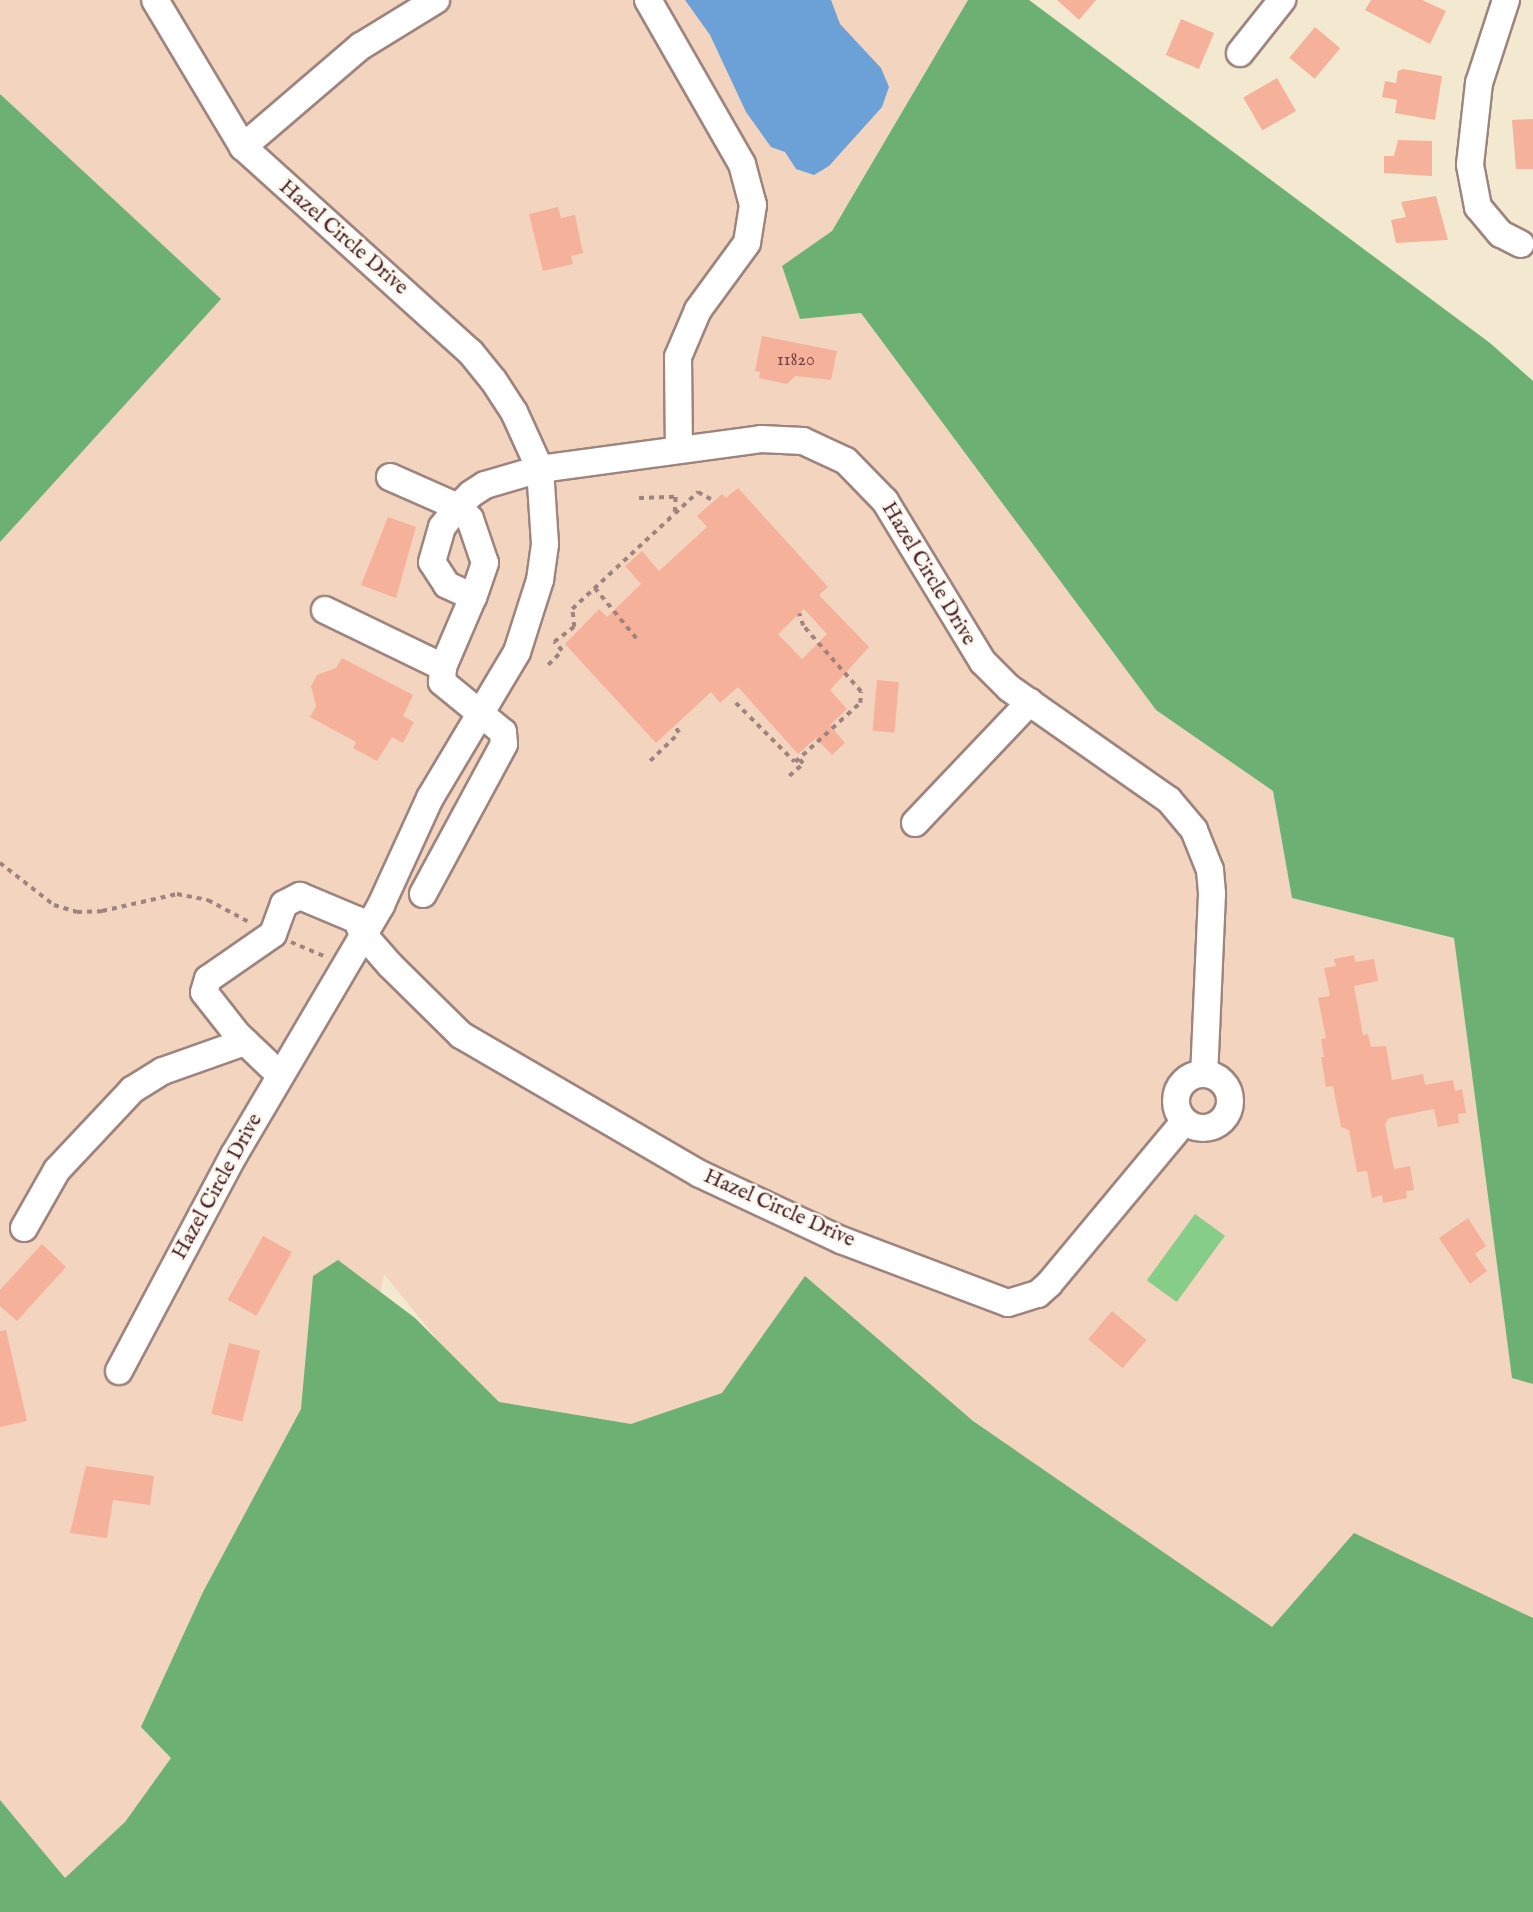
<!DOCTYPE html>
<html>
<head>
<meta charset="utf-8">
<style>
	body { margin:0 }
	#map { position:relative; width:1533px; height:1912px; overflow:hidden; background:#f2e9d0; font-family:"IM FELL English",serif }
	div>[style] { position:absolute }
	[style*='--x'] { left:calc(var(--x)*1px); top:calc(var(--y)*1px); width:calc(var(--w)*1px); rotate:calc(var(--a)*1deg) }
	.built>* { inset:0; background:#f3d4bf }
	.green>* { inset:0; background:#86cd88; transform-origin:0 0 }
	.forest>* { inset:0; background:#6cb074 }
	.water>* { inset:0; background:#6ca1d8 }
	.building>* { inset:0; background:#f6b19b; transform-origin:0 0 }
	.path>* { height:3.5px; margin-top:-1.75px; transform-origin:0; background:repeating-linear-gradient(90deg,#9e847e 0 5px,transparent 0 10px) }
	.roads { filter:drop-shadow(2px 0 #9e847e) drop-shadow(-2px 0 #9e847e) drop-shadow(0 2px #9e847e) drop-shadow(0 -2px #9e847e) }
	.minor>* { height:26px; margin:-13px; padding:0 13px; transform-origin:13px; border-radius:13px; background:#fff }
	.minor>.ring { margin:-13px; padding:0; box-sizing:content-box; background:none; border:26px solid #fff; border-radius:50% }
	span { translate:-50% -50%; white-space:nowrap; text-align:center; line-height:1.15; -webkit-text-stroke:5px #fbf7ec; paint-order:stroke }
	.number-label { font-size:18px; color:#754447 }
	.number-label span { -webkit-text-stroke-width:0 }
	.street-label { font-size:21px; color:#4a1f2b }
</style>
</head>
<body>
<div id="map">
	<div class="built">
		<div style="clip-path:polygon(0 0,968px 0,832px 231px,782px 266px,800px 319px,861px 313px,1156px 710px,1273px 791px,1292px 898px,1454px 938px,1512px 1377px,1533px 1384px,1533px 1695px,1279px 1710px,508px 1427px,384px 1274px,354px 1424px,129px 1912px,0 1850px)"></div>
	</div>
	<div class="green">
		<div style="left:1195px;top:1214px;width:37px;height:82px;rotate:36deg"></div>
	</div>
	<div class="forest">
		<div style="clip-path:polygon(968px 0,1029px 0,1490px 343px,1533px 381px,1533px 1384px,1512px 1378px,1454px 938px,1292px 898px,1273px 791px,1156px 710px,861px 313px,800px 319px,782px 266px,832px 231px)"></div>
		<div style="clip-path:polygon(0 94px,221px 299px,0 542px)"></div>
		<div style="clip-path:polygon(338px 1260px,415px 1318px,499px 1402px,631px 1424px,722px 1393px,805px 1276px,973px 1421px,1272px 1627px,1354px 1533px,1533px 1618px,1533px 1912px,0 1912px,0 1800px,65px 1878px,125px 1822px,171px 1758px,141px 1727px,203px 1592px,301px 1409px,313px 1276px)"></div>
	</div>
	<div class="water">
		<div style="clip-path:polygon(685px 0,831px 0,840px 24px,881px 68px,889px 87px,882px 107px,829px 166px,814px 175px,796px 169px,785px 152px,771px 147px,746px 112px,710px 35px)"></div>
	</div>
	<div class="building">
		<div style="clip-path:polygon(1057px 0,1096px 0,1079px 20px)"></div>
		<div style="clip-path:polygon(1371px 0,1422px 0,1446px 11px,1430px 44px,1365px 10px)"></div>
		<div style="left:1181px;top:19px;width:36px;height:39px;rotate:23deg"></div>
		<div style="left:1315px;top:27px;width:33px;height:40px;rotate:40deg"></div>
		<div style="clip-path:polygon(1403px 69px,1442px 76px,1435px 120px,1395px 113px,1397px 100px,1382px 97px,1385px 81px,1396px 83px,1398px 71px)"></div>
		<div style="left:1277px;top:78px;width:38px;height:39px;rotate:60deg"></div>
		<div style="clip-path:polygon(1533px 119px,1533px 169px,1516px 169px,1512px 120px)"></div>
		<div style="clip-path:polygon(1398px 140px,1432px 141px,1432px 176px,1384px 173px,1384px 156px,1394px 156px)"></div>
		<div style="clip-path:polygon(1436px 196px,1448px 240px,1396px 243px,1391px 220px,1406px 217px,1401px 202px)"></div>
		<div style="clip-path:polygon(558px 207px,561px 218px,575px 215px,583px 253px,571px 256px,573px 264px,543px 271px,529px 214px)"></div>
		<div style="clip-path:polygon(762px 336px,837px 351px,831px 380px,795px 376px,787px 384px,759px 378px,760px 372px,755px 371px)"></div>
		<div style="clip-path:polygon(evenodd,738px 488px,828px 587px,819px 595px,869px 647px,830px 690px,847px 709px,830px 725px,845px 743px,832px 755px,816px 738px,798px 754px,738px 687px,720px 703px,711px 692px,656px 743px,565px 644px,599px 609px,607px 617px,641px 584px,625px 566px,642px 551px,659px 571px,707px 527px,697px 516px,722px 494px,726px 498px,738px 488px,804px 609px,827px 634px,802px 659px,778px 634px,804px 609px)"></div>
		<div style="clip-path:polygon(388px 517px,416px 527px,396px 598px,361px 585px)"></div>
		<div style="clip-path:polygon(342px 658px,413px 695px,403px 716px,414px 722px,403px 743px,392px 737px,377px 761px,353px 748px,356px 742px,310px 717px,316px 706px,311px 686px,317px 675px,336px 668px)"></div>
		<div style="left:877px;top:680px;width:22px;height:51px;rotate:5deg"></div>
		<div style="clip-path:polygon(1354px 955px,1355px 962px,1374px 959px,1378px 981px,1354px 986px,1363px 1035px,1368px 1034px,1371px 1047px,1386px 1046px,1392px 1080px,1423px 1074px,1425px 1085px,1453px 1080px,1455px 1091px,1462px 1089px,1466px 1113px,1458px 1114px,1459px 1123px,1438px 1127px,1434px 1109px,1389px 1118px,1385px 1124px,1394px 1169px,1410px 1166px,1414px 1190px,1406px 1191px,1407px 1198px,1383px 1203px,1382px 1195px,1372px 1198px,1367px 1171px,1357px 1172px,1349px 1130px,1341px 1127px,1333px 1086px,1326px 1087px,1321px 1057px,1324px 1057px,1321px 1039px,1326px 1038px,1318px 998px,1330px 996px,1324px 968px,1336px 966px,1334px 959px)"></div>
		<div style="clip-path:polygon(1468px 1218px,1486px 1246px,1475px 1254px,1487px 1271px,1470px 1284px,1439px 1238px)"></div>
		<div style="left:263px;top:1236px;width:33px;height:73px;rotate:29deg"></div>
		<div style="clip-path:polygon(42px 1244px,66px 1267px,17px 1321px,0 1306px,0 1290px)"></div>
		<div style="left:1112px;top:1311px;width:45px;height:37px;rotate:40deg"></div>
		<div style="clip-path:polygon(6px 1330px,27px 1421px,0 1427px,0 1331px)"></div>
		<div style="left:229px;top:1343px;width:32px;height:73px;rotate:14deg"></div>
		<div style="clip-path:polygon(86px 1466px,154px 1476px,150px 1505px,113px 1500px,107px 1538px,70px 1533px)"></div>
	</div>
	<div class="path">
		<div style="--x:639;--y:498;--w:37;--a:-2"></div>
		<div style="--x:676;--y:497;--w:15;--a:94"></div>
		<div style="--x:595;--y:588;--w:66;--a:50.5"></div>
		<div style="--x:548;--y:665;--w:20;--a:-45"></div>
		<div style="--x:562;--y:651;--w:12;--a:-132"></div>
		<div style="--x:554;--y:642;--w:25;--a:-37"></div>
		<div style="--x:574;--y:627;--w:18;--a:-96"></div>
		<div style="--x:572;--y:609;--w:172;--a:-42.9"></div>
		<div style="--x:698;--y:492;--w:18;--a:29"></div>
		<div style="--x:736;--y:703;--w:83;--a:45"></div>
		<div style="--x:795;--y:762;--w:88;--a:-42.2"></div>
		<div style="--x:860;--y:703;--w:11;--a:-85"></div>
		<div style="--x:861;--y:692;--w:88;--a:-131.3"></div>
		<div style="--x:803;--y:626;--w:13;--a:-108"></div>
		<div style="--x:650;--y:761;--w:40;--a:-44"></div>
		<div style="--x:679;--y:733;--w:9;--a:-126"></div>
		<div style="--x:789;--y:776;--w:18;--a:-41"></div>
		<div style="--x:803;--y:764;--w:8;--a:-130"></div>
		<div style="--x:0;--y:863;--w:68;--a:37.9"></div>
		<div style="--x:54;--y:905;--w:24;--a:17"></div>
		<div style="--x:77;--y:912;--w:25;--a:-2"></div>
		<div style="--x:102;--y:911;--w:77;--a:-12.8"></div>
		<div style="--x:177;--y:894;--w:32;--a:11"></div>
		<div style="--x:208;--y:900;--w:47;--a:28.2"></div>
		<div style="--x:291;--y:942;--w:38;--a:23"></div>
	</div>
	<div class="roads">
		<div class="minor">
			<div style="--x:648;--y:0;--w:189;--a:60.2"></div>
			<div style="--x:742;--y:164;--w:42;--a:75"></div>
			<div style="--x:753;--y:205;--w:38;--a:99"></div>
			<div style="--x:747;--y:243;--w:83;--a:126.2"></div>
			<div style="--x:698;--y:310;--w:51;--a:113.1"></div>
			<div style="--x:678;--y:357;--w:92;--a:89.4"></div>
			<div style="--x:1506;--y:0;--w:87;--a:108"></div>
			<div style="--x:1479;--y:83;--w:82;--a:96.3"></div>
			<div style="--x:1470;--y:165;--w:43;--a:79.2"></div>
			<div style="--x:1478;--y:207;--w:35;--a:50"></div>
			<div style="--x:1501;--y:234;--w:22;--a:27"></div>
			<div style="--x:1240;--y:53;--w:68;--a:-51.6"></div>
			<div style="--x:243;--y:147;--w:155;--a:-40.6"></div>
			<div style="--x:361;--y:46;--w:88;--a:-31.5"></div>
			<div style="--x:390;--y:477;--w:74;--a:23.8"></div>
			<div style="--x:458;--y:507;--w:17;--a:45"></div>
			<div style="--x:470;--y:519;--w:46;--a:71.2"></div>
			<div style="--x:485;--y:563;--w:36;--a:109"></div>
			<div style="--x:473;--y:597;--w:29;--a:-155"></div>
			<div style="--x:447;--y:585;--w:27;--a:-123"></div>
			<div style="--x:432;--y:562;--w:36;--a:-74"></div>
			<div style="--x:442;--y:527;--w:26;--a:-51"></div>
			<div style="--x:458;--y:507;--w:18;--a:-45"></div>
			<div style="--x:471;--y:494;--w:17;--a:-33"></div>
			<div style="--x:485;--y:485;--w:57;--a:-16.2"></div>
			<div style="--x:540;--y:469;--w:223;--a:-7.7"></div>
			<div style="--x:761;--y:439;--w:42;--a:2.7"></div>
			<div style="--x:803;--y:441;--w:47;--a:24.9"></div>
			<div style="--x:846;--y:461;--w:56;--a:45.7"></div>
			<div style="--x:885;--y:501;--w:188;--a:58.7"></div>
			<div style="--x:983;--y:662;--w:37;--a:45"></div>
			<div style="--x:1009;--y:688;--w:195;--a:35"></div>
			<div style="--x:1169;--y:800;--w:39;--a:50"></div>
			<div style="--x:1194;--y:830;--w:43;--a:68.2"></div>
			<div style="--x:1210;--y:870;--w:24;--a:85"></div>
			<div style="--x:1212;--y:894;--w:180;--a:92.5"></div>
			<div style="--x:325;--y:610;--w:131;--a:25.8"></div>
			<div style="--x:915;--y:823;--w:167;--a:-46.5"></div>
			<div style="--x:423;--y:894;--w:170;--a:-61.6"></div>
			<div style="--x:504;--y:744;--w:12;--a:-95"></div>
			<div style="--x:503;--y:732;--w:79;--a:-140.7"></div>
			<div style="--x:442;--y:682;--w:15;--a:-86"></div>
			<div style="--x:443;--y:667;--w:76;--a:-66.8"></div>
			<div class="ring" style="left:1176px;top:1074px;width:28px;height:28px"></div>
			<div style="--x:280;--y:1075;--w:59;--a:-136.4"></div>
			<div style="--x:237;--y:1034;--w:53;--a:-128.2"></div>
			<div style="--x:204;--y:992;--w:14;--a:-73"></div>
			<div style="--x:208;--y:979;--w:79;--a:-34.7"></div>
			<div style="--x:273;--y:934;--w:32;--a:-70"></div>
			<div style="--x:284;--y:904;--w:18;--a:-27"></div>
			<div style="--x:300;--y:896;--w:62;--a:22.8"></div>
			<div style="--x:357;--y:920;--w:14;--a:69"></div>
			<div style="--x:362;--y:933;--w:43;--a:48.8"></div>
			<div style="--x:390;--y:965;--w:100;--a:44.6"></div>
			<div style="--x:461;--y:1035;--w:276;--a:30.2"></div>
			<div style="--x:700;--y:1174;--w:156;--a:25.1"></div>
			<div style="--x:841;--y:1240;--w:178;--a:20.7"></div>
			<div style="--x:1008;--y:1303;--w:31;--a:-17"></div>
			<div style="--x:1038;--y:1294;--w:15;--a:-42"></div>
			<div style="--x:1049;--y:1284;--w:211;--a:-50.2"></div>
			<div style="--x:24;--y:1228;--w:67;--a:-60.4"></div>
			<div style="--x:57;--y:1170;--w:110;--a:-46.8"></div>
			<div style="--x:132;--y:1090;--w:36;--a:-32"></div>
			<div style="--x:163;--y:1071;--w:87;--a:-19.5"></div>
			<div style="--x:119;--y:1371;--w:245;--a:-62"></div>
			<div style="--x:234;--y:1155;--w:290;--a:-59.5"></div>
			<div style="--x:381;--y:905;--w:118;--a:-65.4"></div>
			<div style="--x:430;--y:798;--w:170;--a:-59.2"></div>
			<div style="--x:517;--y:652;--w:76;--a:-72.3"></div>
			<div style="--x:540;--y:580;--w:36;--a:-82"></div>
			<div style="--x:545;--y:544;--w:75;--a:-93.8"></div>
			<div style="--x:540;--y:469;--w:63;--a:-114.5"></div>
			<div style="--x:514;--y:412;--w:38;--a:-123"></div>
			<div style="--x:493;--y:380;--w:36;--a:-129"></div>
			<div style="--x:470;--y:352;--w:306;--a:-137.9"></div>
			<div style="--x:243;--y:147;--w:171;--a:-120.9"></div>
		</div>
	</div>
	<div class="number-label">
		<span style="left:796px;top:361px">11820</span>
	</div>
	<div class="street-label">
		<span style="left:343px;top:238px;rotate:41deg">Hazel Circle Drive</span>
		<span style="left:928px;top:574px;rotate:59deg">Hazel Circle Drive</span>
		<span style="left:218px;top:1187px;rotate:-61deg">Hazel Circle Drive</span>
		<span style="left:779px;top:1209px;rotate:24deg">Hazel Circle Drive</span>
	</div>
</div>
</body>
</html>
